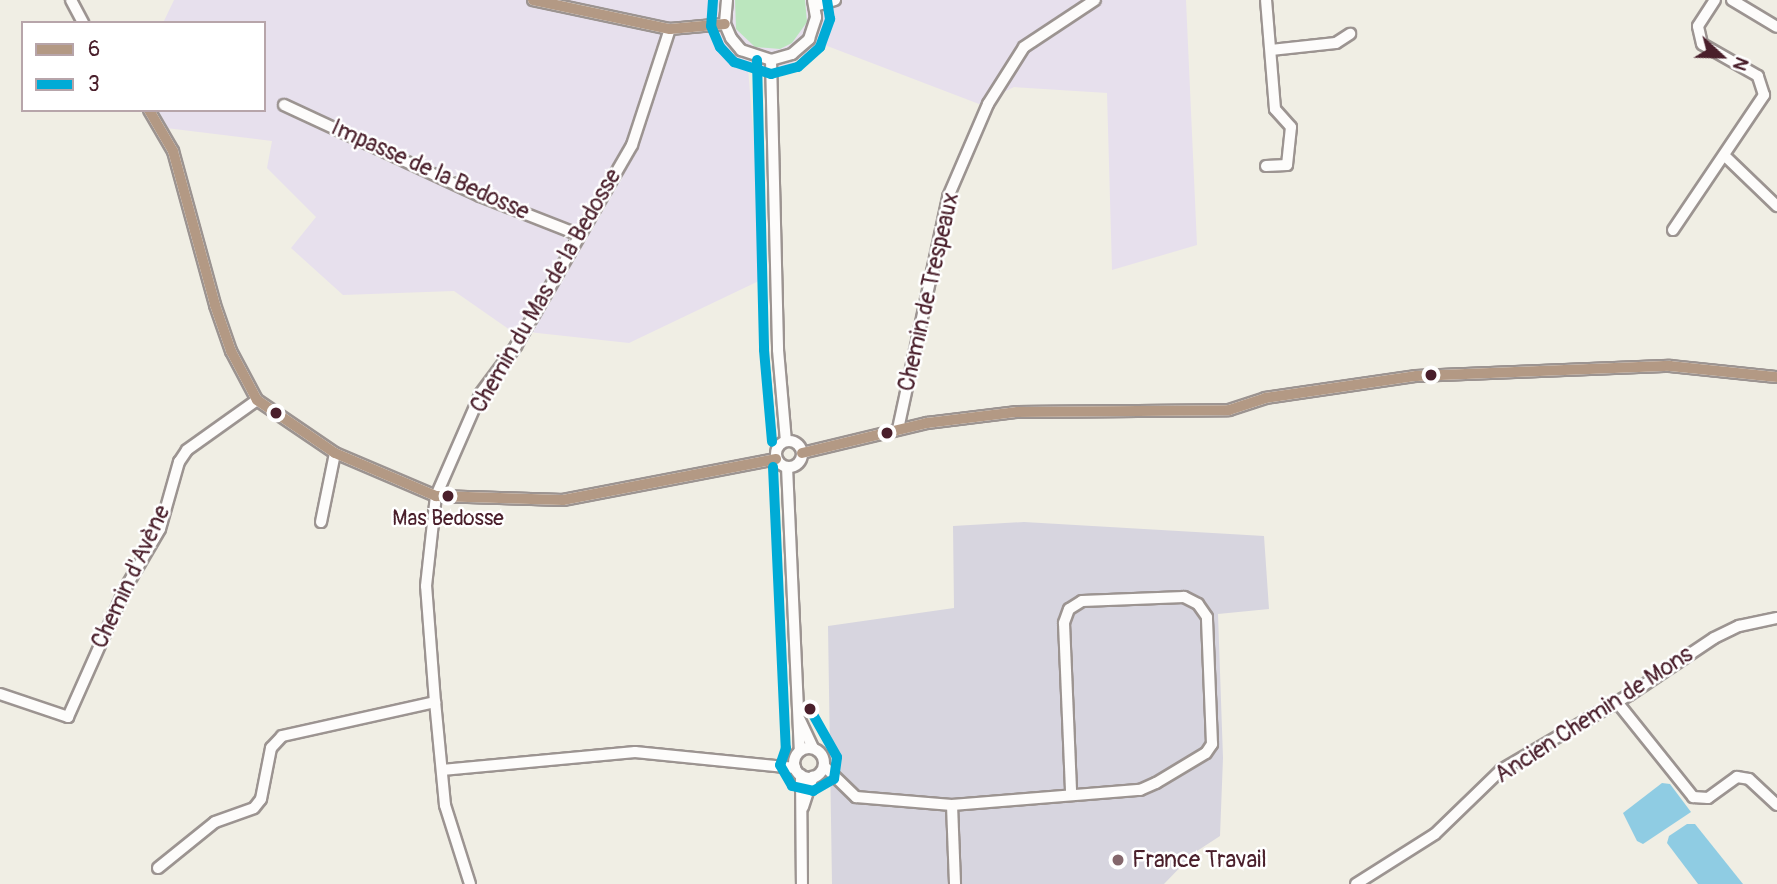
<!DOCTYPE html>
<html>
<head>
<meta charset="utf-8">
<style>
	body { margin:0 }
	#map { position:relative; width:1777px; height:884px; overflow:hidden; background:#f0eee4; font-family:Pangolin,sans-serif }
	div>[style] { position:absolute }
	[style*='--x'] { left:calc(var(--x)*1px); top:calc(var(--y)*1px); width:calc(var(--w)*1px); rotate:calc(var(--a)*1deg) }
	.built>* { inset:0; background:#e7e0ed }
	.industrial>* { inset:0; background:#d7d5df }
	.green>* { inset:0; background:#bbe6be }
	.water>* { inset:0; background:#8fcce3 }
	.roads { filter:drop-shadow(2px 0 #9c9491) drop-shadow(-2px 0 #9c9491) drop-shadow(0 2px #9c9491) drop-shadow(0 -2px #9c9491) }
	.street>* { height:10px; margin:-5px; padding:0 5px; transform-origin:5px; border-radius:5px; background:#fdfcfb }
	.street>.ring { margin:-5px; padding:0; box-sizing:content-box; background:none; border:10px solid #fdfcfb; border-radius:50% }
	.bus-1>* { height:10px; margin:-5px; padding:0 5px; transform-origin:5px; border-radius:5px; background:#b39984 }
	.bus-2>* { height:10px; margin:-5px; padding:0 5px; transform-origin:5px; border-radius:5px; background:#00abd6 }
	.dots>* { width:19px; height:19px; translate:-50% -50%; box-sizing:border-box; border:4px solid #fff; border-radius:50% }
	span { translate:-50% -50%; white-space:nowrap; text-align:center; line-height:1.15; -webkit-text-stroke:5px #fff; paint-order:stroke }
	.bus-label { font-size:21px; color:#4a1f2b }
	.street-label { font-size:23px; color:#4a1f2b }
	.poi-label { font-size:23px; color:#4a1f2b }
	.left { translate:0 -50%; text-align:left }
	.legend { position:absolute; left:21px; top:21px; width:245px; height:91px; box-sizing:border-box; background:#fff; border:2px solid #b7a5aa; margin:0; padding:9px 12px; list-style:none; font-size:21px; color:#4a1f2b }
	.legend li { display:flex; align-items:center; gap:14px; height:35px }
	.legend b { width:35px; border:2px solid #b7a5aa }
	.north { position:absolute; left:1686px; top:21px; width:70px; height:70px; -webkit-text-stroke:5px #fff; paint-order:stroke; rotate:112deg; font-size:19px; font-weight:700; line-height:28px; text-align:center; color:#4a1f2b }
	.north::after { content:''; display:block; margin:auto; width:24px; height:32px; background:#4a1f2b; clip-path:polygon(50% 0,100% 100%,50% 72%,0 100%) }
</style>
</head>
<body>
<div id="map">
	<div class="built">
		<div style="clip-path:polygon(174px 0,1186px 0,1197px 245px,1112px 270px,1107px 93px,1014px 87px,979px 104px,822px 44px,783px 69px,748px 68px,765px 278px,629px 343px,510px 330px,454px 291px,343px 295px,291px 248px,316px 217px,267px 168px,272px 141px,166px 128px,153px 110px,264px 110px,264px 23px,163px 23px)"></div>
	</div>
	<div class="industrial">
		<div style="clip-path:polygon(1024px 522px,1264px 536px,1269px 609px,1218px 614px,1223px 758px,1220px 836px,1194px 853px,1164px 884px,832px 884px,828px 626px,954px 608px,953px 526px)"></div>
	</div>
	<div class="green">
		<div style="clip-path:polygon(735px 0,805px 0,807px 22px,792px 43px,780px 49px,755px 47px,736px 29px)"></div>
	</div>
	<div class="water">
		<div style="clip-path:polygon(1662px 783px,1670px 784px,1691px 812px,1643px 844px,1637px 841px,1623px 813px)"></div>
		<div style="clip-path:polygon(1687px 824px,1695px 824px,1743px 884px,1698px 884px,1667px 843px,1669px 836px)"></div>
	</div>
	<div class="roads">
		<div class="street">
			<div style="--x:71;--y:0;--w:26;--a:62"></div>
			<div style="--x:533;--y:0;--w:140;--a:12"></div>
			<div style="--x:670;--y:29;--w:55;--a:-5.2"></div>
			<div style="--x:727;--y:0;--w:24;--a:95"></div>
			<div style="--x:725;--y:24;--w:15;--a:67"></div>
			<div style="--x:731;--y:38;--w:16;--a:50"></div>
			<div style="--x:741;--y:50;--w:32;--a:18"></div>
			<div style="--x:771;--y:60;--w:22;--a:-16"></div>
			<div style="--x:792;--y:54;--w:23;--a:-41"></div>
			<div style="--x:809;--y:39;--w:23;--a:-72"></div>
			<div style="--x:816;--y:17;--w:17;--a:-100"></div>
			<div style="--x:1732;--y:0;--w:52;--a:31"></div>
			<div style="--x:815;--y:6;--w:21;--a:-17"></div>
			<div style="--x:1271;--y:50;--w:65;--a:-6.1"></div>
			<div style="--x:1336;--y:43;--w:17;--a:-33"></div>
			<div style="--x:771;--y:60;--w:290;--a:88.6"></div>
			<div style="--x:778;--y:350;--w:91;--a:85"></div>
			<div style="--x:284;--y:105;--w:216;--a:24.9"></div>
			<div style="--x:480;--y:196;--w:104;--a:21.4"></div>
			<div style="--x:149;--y:110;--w:48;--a:59.7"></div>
			<div style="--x:173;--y:151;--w:160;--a:74.7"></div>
			<div style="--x:215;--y:305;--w:49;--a:70.8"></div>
			<div style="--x:231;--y:351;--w:55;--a:62"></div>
			<div style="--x:257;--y:400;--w:94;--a:34.2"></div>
			<div style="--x:335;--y:453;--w:110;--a:23.1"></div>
			<div style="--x:436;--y:496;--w:127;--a:1.8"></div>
			<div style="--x:563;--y:500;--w:217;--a:-10.9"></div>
			<div style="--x:1726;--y:157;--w:71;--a:43.9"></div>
			<div style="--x:1266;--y:166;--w:21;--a:-3"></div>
			<div style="--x:1287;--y:165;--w:38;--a:-84"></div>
			<div style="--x:1291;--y:127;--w:24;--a:-132"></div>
			<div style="--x:1275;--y:109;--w:109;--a:-94.7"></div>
			<div style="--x:1673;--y:230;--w:163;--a:-56"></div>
			<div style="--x:1764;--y:95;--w:20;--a:-108"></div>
			<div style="--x:1758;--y:76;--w:64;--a:-150.3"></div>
			<div style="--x:1702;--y:44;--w:18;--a:-103"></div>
			<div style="--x:1698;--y:26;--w:31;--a:-57"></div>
			<div style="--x:898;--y:429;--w:237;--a:-77.8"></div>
			<div style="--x:948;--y:197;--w:101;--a:-66.7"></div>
			<div style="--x:988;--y:104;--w:67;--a:-57.7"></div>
			<div style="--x:1024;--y:47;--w:85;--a:-33.5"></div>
			<div class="ring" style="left:776px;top:441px;width:16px;height:16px"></div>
			<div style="--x:802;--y:453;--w:129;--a:-13.5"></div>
			<div style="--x:927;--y:423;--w:91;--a:-7"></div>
			<div style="--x:1017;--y:412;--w:212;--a:-0.5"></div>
			<div style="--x:1229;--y:410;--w:38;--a:-18"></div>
			<div style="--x:1265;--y:398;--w:153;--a:-8.3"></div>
			<div style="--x:1416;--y:376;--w:254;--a:-2.3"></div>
			<div style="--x:1670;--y:366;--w:108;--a:5.9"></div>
			<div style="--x:787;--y:467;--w:284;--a:87.4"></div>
			<div style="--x:321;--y:522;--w:70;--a:-78.5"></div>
			<div style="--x:0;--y:694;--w:72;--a:18.7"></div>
			<div style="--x:68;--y:717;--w:142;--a:-66"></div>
			<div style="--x:126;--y:587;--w:67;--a:-59.6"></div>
			<div style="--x:160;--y:529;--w:70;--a:-74.2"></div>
			<div style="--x:179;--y:462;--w:14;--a:-56"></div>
			<div style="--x:187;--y:450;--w:86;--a:-35.5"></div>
			<div style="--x:1617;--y:702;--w:122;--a:51.3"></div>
			<div style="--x:1693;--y:797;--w:15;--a:4"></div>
			<div style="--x:1708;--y:798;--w:36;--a:-36"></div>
			<div style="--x:1737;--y:777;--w:12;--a:9"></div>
			<div style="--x:1749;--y:779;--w:38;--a:43"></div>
			<div style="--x:800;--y:720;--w:31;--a:65"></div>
			<div class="ring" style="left:794px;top:748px;width:20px;height:20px"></div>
			<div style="--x:824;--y:766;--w:45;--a:44.1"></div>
			<div style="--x:856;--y:797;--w:96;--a:4.8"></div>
			<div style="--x:952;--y:805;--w:189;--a:-4.6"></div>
			<div style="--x:1140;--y:790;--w:17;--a:-24"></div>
			<div style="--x:1156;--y:783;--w:58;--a:-31"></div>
			<div style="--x:1206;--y:753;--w:11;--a:-56"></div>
			<div style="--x:1212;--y:744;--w:127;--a:-92.3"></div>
			<div style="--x:1207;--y:617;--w:16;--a:-125"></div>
			<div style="--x:1198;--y:604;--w:16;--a:-153"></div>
			<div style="--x:1184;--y:597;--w:102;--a:177.8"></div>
			<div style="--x:1082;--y:601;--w:15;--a:148"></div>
			<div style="--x:1069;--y:609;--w:15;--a:110"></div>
			<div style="--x:1064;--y:623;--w:170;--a:87.6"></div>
			<div style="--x:442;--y:770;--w:194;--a:-5.3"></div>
			<div style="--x:635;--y:752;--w:161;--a:5.7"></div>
			<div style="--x:801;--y:775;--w:109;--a:89.5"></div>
			<div style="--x:952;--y:805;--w:79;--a:87.8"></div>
			<div style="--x:803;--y:807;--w:32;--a:-72"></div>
			<div style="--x:158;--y:868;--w:73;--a:-38.9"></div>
			<div style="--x:215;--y:822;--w:41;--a:-19.7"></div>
			<div style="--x:254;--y:808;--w:11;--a:-52"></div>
			<div style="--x:261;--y:799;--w:52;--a:-78.9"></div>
			<div style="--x:271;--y:748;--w:16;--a:-47"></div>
			<div style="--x:282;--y:736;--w:157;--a:-12.5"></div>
			<div style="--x:470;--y:884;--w:83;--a:-107.6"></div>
			<div style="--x:445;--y:805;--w:103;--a:-95.5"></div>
			<div style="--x:435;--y:702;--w:116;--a:-94.4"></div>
			<div style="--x:426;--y:586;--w:91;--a:-83.7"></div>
			<div style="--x:436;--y:496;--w:112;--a:-66.4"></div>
			<div style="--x:481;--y:393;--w:59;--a:-53.3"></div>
			<div style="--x:516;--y:346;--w:232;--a:-60"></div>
			<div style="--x:632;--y:145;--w:122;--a:-71.9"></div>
			<div style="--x:1356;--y:884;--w:93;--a:-32.3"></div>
			<div style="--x:1435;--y:834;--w:92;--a:-44.1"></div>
			<div style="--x:1501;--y:770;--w:148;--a:-30.4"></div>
			<div style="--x:1629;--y:695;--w:102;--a:-33.8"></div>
			<div style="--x:1714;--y:638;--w:28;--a:-26"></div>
			<div style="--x:1739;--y:626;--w:39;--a:-12"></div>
		</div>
	</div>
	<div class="bus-1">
		<div style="--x:533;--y:0;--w:140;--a:12"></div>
		<div style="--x:670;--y:29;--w:55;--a:-5.2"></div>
		<div style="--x:149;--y:110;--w:48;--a:59.7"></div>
		<div style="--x:173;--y:151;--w:160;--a:74.7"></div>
		<div style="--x:215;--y:305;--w:49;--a:70.8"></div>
		<div style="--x:231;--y:351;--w:55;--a:62"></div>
		<div style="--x:257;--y:400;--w:94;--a:34.2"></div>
		<div style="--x:335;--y:453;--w:110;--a:23.1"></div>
		<div style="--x:436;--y:496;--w:127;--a:1.8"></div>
		<div style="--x:563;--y:500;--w:217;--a:-10.9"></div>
		<div style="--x:802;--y:453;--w:129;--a:-13.5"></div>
		<div style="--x:927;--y:423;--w:91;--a:-7"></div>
		<div style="--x:1017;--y:412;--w:212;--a:-0.5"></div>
		<div style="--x:1229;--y:410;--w:38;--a:-18"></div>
		<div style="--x:1265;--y:398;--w:153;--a:-8.3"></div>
		<div style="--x:1416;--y:376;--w:254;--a:-2.3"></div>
		<div style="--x:1670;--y:366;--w:108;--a:5.9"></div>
	</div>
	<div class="bus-2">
		<div style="--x:713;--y:0;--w:26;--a:94"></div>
		<div style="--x:711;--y:26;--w:23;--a:67"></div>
		<div style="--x:720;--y:47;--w:21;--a:47"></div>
		<div style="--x:734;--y:62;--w:39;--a:18"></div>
		<div style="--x:771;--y:74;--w:28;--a:-15"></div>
		<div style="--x:798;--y:67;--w:30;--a:-42"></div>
		<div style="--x:820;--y:47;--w:30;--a:-70"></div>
		<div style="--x:830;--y:19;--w:19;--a:-99"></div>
		<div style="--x:757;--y:60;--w:290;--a:88.6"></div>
		<div style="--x:764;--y:350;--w:92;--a:85"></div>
		<div style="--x:773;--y:467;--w:281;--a:87.4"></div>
		<div style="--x:786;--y:748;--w:18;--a:109"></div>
		<div style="--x:780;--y:765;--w:24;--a:60"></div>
		<div style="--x:792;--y:786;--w:22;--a:13"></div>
		<div style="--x:813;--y:791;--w:24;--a:-30"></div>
		<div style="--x:834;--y:779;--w:22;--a:-82"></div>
		<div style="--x:837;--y:757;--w:55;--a:-119.4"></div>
	</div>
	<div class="dots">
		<div style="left:1431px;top:375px;background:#4a1f2b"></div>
		<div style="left:276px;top:413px;background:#4a1f2b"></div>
		<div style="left:887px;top:433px;background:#4a1f2b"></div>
		<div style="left:448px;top:496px;background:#4a1f2b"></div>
		<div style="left:810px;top:709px;background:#4a1f2b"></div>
		<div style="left:1118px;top:860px;background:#84676c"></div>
	</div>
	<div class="bus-label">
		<span style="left:448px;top:519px">Mas Bedosse</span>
	</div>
	<div class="street-label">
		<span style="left:430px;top:170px;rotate:24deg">Impasse de la Bedosse</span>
		<span style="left:546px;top:291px;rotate:-60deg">Chemin du Mas de la Bedosse</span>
		<span style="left:929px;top:292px;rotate:-77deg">Chemin de Trespeaux</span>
		<span style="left:131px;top:577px;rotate:-65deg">Chemin d'Avène</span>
		<span style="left:1594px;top:715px;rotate:-33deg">Ancien Chemin de Mons</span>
	</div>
	<div class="poi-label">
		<span class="left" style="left:1132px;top:860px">France Travail</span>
	</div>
	<ul class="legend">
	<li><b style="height:9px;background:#b39984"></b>6</li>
	<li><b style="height:9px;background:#00abd6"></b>3</li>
	</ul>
	<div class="north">N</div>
</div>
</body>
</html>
